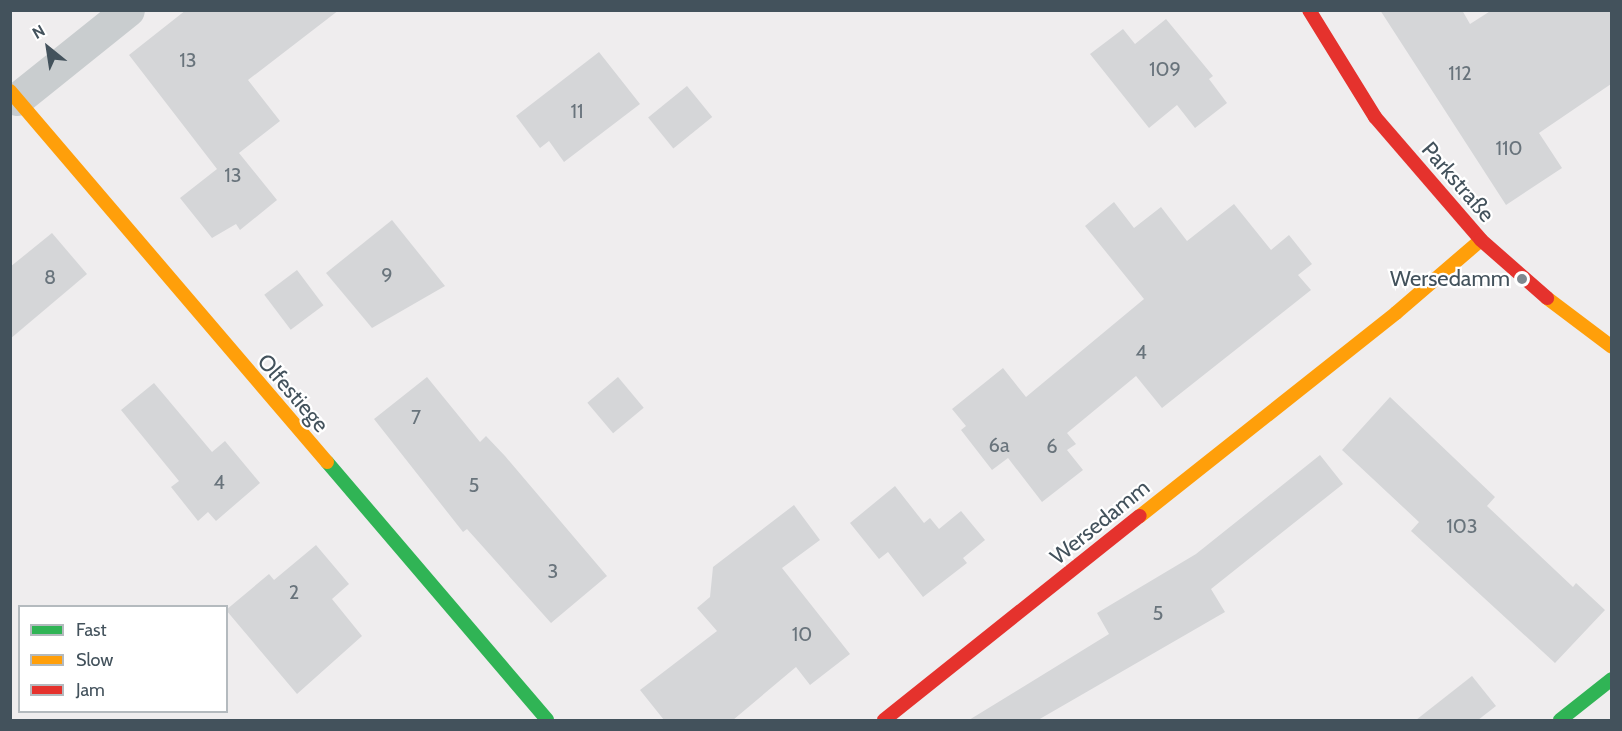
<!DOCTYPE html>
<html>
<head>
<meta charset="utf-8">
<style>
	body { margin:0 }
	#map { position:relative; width:1622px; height:731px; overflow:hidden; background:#efedee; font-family:Cabin,sans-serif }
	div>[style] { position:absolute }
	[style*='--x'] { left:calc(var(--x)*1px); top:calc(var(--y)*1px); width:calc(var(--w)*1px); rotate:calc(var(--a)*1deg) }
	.building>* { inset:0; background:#d5d6d8; transform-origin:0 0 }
	.street>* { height:33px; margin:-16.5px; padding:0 16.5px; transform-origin:16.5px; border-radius:16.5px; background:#c9cdcf }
	.fast>* { height:14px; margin:-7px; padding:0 7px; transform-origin:7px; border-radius:7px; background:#30b455 }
	.slow>* { height:14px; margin:-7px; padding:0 7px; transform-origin:7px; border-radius:7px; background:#ff9f0a }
	.jam>* { height:14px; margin:-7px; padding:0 7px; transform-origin:7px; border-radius:7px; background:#e5322d }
	.dots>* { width:16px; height:16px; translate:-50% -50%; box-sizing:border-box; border:3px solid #fff; border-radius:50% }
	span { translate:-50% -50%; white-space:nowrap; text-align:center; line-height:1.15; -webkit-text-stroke:4.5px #fff; paint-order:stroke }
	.number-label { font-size:20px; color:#69747c }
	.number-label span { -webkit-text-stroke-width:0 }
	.street-label { font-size:22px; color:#43525c }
	.poi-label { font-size:22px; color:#43525c }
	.right { translate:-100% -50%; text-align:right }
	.frame { position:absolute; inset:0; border:12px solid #43525c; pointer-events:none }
	.legend { position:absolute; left:18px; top:605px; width:210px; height:108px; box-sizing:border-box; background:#fff; border:2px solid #b4babe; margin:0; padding:8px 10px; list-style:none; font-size:18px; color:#43525c }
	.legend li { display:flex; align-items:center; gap:12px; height:30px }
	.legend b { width:30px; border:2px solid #b4babe }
	.north { position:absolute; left:18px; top:18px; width:60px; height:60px; -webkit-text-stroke:4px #fff; paint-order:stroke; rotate:330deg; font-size:16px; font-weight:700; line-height:24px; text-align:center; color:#43525c }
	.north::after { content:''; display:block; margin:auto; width:21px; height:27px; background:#43525c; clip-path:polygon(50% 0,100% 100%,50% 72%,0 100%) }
</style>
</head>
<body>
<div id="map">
	<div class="building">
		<div style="clip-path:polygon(186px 10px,339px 10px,248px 80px,280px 121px,239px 153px,277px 200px,240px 230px,236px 224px,212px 238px,180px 198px,217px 169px,129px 55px)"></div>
		<div style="clip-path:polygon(1380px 10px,1462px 10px,1470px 24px,1492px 10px,1611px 10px,1611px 84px,1539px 133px,1562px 168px,1506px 205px)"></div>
		<div style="clip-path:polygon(1166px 19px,1213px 76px,1209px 79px,1227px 103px,1195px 128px,1177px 105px,1149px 128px,1090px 54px,1123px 29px,1135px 44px)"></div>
		<div style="clip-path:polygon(599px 52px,640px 104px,564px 162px,549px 141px,540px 148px,516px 116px)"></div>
		<div style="left:687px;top:86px;width:40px;height:50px;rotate:51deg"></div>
		<div style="clip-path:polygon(1114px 202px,1134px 228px,1161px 207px,1187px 241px,1234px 204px,1271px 250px,1289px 235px,1312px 264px,1298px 275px,1311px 290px,1162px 408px,1136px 376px,1067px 433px,1076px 444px,1067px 450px,1083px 470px,1042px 502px,1008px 458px,992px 470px,961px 430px,966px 426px,952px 409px,1003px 368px,1026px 397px,1144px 299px,1085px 226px)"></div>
		<div style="clip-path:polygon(392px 220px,445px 286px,372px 328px,326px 273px)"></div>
		<div style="clip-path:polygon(52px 233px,87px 274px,10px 339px,10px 267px)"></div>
		<div style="left:297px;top:270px;width:44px;height:41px;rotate:53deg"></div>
		<div style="clip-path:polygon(427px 377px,480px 442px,486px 436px,505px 456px,607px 576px,551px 623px,467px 529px,463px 532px,374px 419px)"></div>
		<div style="left:618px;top:377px;width:40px;height:40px;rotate:50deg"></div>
		<div style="clip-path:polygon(154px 383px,212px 452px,225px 441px,260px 483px,216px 521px,208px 512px,198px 521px,171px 487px,179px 481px,121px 410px)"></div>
		<div style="clip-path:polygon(1390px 397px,1495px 497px,1487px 506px,1573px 587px,1576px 583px,1605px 610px,1555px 663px,1411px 531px,1419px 522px,1342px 450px)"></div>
		<div style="clip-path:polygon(1320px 455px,1343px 484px,1211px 589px,1225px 612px,1038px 720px,969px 720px,1109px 634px,1097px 613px,1196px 554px)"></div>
		<div style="clip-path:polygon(895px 486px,924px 523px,930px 518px,939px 529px,961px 511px,985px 540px,963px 558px,967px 563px,923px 597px,888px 552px,879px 559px,850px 523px)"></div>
		<div style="clip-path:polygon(794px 505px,820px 540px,782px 568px,850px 654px,810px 685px,796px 667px,733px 720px,664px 720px,640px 690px,717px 631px,697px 608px,710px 597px,713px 567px)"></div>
		<div style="clip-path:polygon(316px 545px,349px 584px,332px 599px,362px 636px,297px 694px,226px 610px,269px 574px,274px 580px)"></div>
		<div style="clip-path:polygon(1472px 676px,1496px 706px,1478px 720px,1416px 720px)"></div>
	</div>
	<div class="street">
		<div style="--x:17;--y:99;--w:142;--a:-38.7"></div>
	</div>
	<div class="fast">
		<div style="--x:327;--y:462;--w:339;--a:49.5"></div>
		<div style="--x:1560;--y:720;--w:66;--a:-38.3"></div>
	</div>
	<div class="slow">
		<div style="--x:10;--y:91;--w:488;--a:49.5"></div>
		<div style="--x:1547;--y:298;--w:81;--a:37"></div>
		<div style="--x:1140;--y:516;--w:327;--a:-38.4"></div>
		<div style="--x:1396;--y:313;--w:112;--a:-40.7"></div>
	</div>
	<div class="jam">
		<div style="--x:1309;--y:10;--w:126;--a:58.3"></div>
		<div style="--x:1375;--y:117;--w:162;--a:49.2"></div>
		<div style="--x:1481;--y:240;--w:88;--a:41.3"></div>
		<div style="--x:884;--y:720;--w:327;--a:-38.6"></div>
	</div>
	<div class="dots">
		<div style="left:1522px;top:279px;background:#7f888f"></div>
	</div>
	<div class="number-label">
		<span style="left:188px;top:60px">13</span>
		<span style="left:1165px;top:69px">109</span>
		<span style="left:1460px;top:73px">112</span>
		<span style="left:577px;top:111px">11</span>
		<span style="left:1509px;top:148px">110</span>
		<span style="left:233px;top:175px">13</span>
		<span style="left:387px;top:275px">9</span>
		<span style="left:50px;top:277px">8</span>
		<span style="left:1141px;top:352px">4</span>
		<span style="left:416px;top:417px">7</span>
		<span style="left:999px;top:445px">6a</span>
		<span style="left:1052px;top:446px">6</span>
		<span style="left:219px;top:482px">4</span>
		<span style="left:474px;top:485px">5</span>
		<span style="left:1462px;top:526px">103</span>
		<span style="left:553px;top:571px">3</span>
		<span style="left:294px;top:592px">2</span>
		<span style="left:1158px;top:613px">5</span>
		<span style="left:802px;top:634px">10</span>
	</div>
	<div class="street-label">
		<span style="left:1458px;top:182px;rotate:49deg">Parkstraße</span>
		<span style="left:293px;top:393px;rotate:49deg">Olfestiege</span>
		<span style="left:1100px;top:522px;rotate:-39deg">Wersedamm</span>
	</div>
	<div class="poi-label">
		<span class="right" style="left:1510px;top:279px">Wersedamm</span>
	</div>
	<div class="frame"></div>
	<ul class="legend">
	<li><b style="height:8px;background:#30b455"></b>Fast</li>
	<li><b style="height:8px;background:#ff9f0a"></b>Slow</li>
	<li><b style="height:8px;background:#e5322d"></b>Jam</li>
	</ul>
	<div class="north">N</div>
</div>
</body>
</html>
